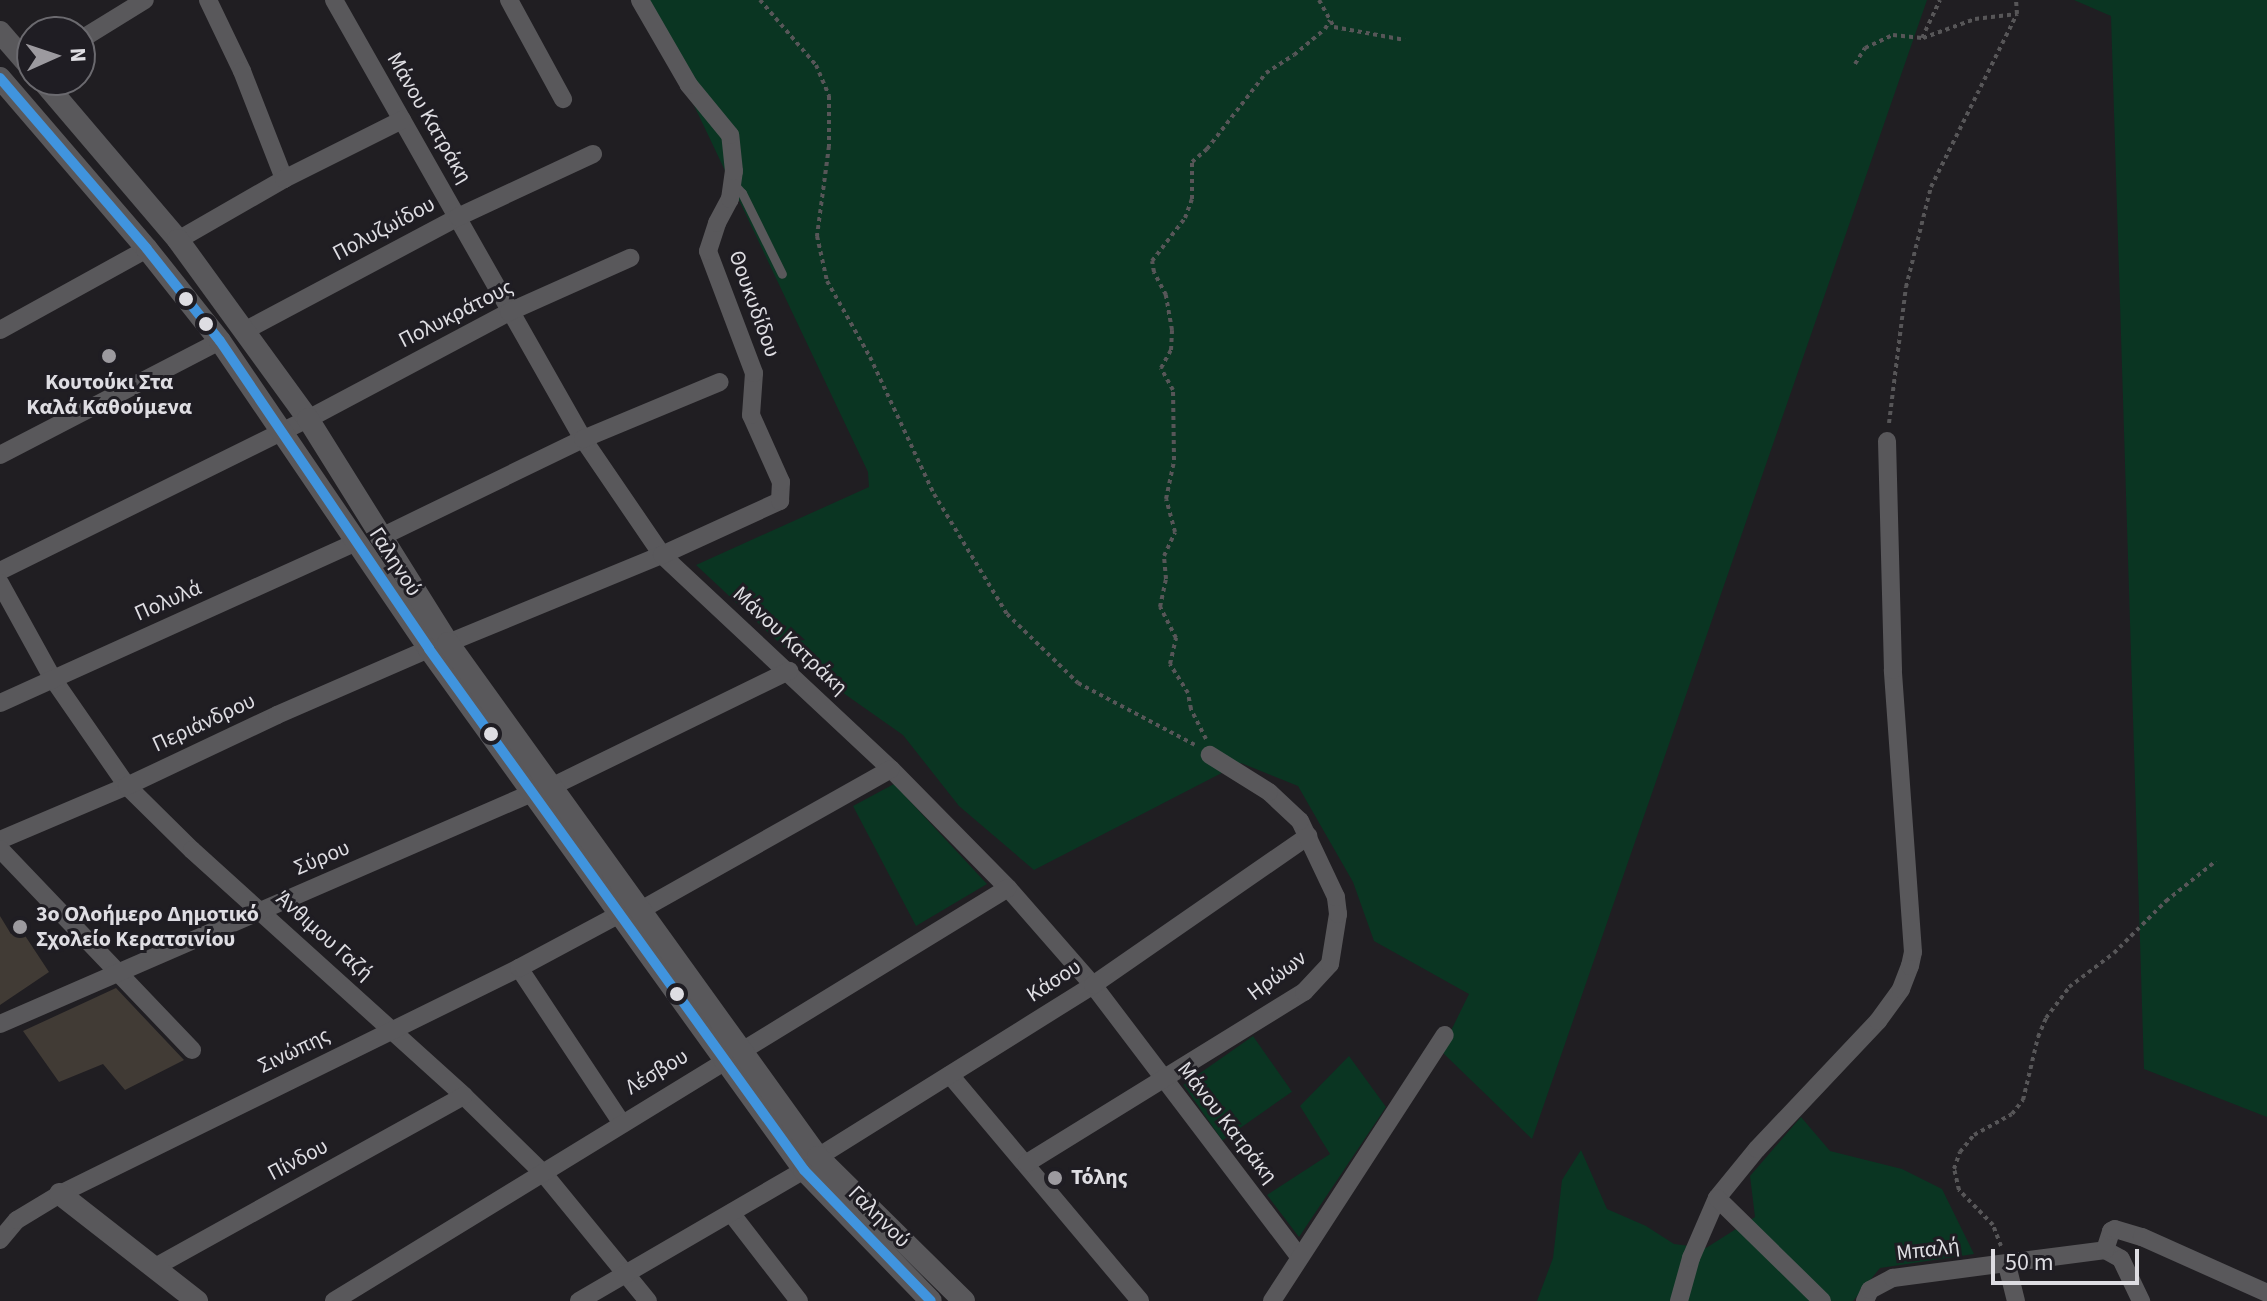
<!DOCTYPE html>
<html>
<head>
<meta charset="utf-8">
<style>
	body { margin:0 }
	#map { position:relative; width:2267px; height:1301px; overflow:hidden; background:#201e22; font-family:"Source Sans 3",sans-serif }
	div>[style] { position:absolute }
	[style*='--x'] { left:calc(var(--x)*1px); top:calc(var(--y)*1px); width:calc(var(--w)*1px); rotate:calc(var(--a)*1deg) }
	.green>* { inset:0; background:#0a3522; transform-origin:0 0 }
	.building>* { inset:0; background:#413b35 }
	.path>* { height:4px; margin-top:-2px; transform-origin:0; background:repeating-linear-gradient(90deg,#575658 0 4px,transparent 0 8px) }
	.service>* { height:9px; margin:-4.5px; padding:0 4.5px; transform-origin:4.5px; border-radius:4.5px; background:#59585b }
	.minor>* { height:18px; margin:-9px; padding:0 9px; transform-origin:9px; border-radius:9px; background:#59585b }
	.tertiary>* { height:22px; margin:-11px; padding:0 11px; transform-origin:11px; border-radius:11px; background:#59585b }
	.bus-1>* { height:10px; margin:-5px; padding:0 5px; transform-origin:5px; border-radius:5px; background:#4094de }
	.dots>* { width:22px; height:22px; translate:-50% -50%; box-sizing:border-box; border:4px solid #1f1d23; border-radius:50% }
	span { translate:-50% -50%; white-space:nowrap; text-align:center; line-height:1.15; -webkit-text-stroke:6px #1f1d23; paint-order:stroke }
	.street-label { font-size:22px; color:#dedde2 }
	.poi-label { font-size:22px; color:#dedde2; font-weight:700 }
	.left { translate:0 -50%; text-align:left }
	.north { position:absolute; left:16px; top:16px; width:80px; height:80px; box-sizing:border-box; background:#1f1d23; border:2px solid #6b6a6f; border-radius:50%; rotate:87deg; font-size:22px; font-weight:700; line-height:32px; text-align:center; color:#dedde2 }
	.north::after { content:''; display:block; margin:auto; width:28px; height:36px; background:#9c9a9f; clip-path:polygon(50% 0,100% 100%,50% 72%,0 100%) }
	.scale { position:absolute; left:1991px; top:1249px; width:148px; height:36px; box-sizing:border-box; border:4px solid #dedde2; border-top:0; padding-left:10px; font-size:24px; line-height:28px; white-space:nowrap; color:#dedde2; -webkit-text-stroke:6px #1f1d23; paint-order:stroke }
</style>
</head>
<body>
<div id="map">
	<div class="green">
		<div style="clip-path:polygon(644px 0,1927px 0,1532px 1139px,1441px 1051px,1469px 994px,1374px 941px,1353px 882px,1298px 786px,1241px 763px,1034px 870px,959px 806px,903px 735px,802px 664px,696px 565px,869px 487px,868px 472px)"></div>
		<div style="clip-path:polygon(2074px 0,2267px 0,2267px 1117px,2144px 1069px,2111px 16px)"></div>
		<div style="clip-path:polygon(894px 784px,987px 884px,916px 926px,853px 806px)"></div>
		<div style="left:1253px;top:1036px;width:68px;height:85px;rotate:55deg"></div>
		<div style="clip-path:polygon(1349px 1056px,1386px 1107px,1299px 1237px,1267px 1195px,1330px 1154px,1300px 1106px)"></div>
		<div style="clip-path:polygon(1801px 1117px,1830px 1151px,1902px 1169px,1942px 1189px,1974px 1254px,1880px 1268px,1853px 1301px,1537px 1301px,1553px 1258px,1562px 1180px,1581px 1150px,1607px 1209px,1646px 1226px,1674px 1244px,1706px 1248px,1755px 1217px,1750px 1176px)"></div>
	</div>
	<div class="building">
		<div style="clip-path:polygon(0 916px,11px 934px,20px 928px,49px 972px,0 1005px)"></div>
		<div style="clip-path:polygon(116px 988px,184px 1060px,125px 1090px,103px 1064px,59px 1082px,23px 1031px)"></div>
	</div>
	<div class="path">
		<div style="--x:760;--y:0;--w:86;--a:49.3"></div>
		<div style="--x:816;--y:65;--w:34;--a:67"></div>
		<div style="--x:829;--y:96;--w:50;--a:90"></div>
		<div style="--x:829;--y:146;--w:91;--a:97.6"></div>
		<div style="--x:817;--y:236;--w:46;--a:77.5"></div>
		<div style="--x:827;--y:281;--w:87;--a:60.5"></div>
		<div style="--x:870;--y:357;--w:151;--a:65"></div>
		<div style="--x:934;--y:494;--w:140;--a:58.7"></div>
		<div style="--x:1007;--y:614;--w:99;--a:44.2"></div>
		<div style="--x:1078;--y:683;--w:132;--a:27.9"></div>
		<div style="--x:1319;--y:0;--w:31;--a:61"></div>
		<div style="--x:1334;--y:27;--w:72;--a:10.4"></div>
		<div style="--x:1923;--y:38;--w:55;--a:-20.1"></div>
		<div style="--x:1975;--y:19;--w:42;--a:-6.8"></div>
		<div style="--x:1855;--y:64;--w:19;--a:-58"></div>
		<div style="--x:1865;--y:48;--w:31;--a:-25"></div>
		<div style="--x:1893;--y:35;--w:29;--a:6"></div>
		<div style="--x:1922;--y:38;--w:42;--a:-64.7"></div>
		<div style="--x:1889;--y:423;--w:137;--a:-82.9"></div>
		<div style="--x:1906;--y:287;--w:103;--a:-76"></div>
		<div style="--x:1931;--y:187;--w:193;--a:-63.6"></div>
		<div style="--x:2017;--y:14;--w:14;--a:-94"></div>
		<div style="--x:1206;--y:739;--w:34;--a:-117"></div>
		<div style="--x:1191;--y:709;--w:16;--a:-101"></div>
		<div style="--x:1188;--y:693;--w:34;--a:-122"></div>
		<div style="--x:1170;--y:664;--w:27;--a:-77"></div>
		<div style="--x:1176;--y:638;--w:35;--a:-117"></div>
		<div style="--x:1160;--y:607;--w:29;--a:-78"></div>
		<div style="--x:1166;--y:579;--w:23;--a:-95"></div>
		<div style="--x:1164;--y:556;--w:26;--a:-65"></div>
		<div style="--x:1175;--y:532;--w:34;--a:-105"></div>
		<div style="--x:1166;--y:499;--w:40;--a:-78"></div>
		<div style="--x:1174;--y:460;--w:70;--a:-90.8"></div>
		<div style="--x:1173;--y:390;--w:25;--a:-119"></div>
		<div style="--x:1161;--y:368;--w:21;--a:-61"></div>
		<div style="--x:1171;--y:350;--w:20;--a:-87"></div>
		<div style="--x:1172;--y:330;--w:36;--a:-100"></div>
		<div style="--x:1166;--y:295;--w:26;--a:-118"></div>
		<div style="--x:1154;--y:272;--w:11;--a:-100"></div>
		<div style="--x:1152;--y:261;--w:54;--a:-52.5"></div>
		<div style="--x:1185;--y:218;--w:20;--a:-70"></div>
		<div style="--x:1192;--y:199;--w:37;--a:-90"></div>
		<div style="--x:1192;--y:162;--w:20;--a:-41"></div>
		<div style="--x:1207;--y:149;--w:96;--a:-52.2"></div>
		<div style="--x:1266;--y:73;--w:33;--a:-33"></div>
		<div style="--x:1294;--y:55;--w:40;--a:-40"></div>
		<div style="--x:1325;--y:29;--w:10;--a:-61"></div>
		<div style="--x:2001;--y:1246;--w:22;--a:-111"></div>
		<div style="--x:1993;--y:1225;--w:49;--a:-134.2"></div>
		<div style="--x:1959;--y:1190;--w:22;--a:-103"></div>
		<div style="--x:1954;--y:1169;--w:18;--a:-71"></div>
		<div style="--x:1960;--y:1152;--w:22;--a:-51"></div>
		<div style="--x:1974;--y:1135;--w:43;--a:-28.9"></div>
		<div style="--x:2012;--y:1114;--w:18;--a:-52"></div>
		<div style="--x:2023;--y:1100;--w:65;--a:-76.6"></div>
		<div style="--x:2038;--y:1037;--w:21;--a:-67"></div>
		<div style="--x:2046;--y:1018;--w:39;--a:-53"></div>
		<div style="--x:2069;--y:987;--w:56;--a:-37.1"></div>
		<div style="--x:2114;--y:953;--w:74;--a:-45"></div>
		<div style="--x:2166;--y:901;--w:64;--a:-38.7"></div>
	</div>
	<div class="service">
		<div style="--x:732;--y:182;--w:15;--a:48"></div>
		<div style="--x:742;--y:193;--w:90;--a:63.7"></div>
	</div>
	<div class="minor">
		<div style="--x:208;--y:0;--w:79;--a:64.4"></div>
		<div style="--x:242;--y:71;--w:116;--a:68.7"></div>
		<div style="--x:334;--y:0;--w:505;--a:60.44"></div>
		<div style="--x:583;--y:439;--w:140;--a:55.7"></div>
		<div style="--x:662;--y:555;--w:313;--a:43.1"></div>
		<div style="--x:891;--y:769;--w:167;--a:45.5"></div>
		<div style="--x:1008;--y:888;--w:129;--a:48.8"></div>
		<div style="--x:1093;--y:985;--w:340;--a:52.8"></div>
		<div style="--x:509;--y:0;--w:113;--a:61.4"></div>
		<div style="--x:80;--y:40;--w:76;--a:-31.6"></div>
		<div style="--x:178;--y:240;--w:122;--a:-29.9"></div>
		<div style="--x:284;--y:179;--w:132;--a:-26.6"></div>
		<div style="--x:0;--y:330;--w:168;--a:-28.9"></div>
		<div style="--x:244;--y:331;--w:242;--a:-28"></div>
		<div style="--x:458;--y:217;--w:149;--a:-25"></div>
		<div style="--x:0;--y:455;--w:248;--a:-27.4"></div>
		<div style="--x:379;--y:538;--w:227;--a:-25.9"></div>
		<div style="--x:583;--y:439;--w:148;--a:-22.6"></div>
		<div style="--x:0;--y:571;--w:343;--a:-26.3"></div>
		<div style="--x:308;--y:419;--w:228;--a:-28"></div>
		<div style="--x:509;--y:312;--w:133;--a:-24.1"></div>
		<div style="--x:0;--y:583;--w:110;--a:61.1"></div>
		<div style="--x:53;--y:679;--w:130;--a:55.3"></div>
		<div style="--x:127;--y:786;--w:91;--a:44.6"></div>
		<div style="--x:192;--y:850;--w:367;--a:42.1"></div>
		<div style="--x:464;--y:1096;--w:112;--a:44.3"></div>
		<div style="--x:544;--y:1174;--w:164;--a:50.7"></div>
		<div style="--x:448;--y:643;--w:231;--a:-22.4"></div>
		<div style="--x:662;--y:555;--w:130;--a:-24.6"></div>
		<div style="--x:780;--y:501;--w:19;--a:-87"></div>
		<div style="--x:781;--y:482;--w:73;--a:-114.1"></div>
		<div style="--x:751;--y:415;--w:42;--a:-85.9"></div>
		<div style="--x:754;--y:373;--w:130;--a:-110.7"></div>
		<div style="--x:708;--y:251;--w:29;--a:-72"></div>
		<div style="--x:717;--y:223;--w:27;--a:-62"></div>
		<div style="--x:730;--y:199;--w:28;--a:-82"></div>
		<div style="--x:734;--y:171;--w:36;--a:-96"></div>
		<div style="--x:730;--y:135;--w:65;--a:-129.4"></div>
		<div style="--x:689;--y:85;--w:98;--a:-120"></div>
		<div style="--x:0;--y:703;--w:389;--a:-24.3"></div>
		<div style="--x:553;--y:786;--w:263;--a:-26"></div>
		<div style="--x:0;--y:840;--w:138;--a:-23"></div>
		<div style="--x:127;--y:786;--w:166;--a:-25.3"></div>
		<div style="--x:277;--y:715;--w:166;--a:-23.5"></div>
		<div style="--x:0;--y:849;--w:278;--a:46.3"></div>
		<div style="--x:639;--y:911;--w:289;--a:-29.4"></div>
		<div style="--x:519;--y:968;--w:185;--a:56.5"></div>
		<div style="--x:0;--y:1024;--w:580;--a:-23.47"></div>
		<div style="--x:950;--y:1075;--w:295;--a:49.9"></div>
		<div style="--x:818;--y:1157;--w:324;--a:-32"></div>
		<div style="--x:1093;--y:985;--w:262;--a:-34.7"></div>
		<div style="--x:1027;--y:1163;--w:326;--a:-31.7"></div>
		<div style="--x:1304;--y:992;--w:38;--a:-47"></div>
		<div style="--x:1330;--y:964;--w:51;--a:-80.9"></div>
		<div style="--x:1338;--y:914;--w:17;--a:-97"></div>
		<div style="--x:1336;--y:897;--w:84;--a:-115.3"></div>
		<div style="--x:1300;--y:821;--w:42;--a:-136.9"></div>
		<div style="--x:1269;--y:792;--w:70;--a:-147.9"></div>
		<div style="--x:1717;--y:1198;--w:63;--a:-50.8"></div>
		<div style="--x:1757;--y:1149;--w:176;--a:-46.6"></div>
		<div style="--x:1878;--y:1021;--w:39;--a:-54"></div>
		<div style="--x:1901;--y:989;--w:25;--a:-69"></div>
		<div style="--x:1910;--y:966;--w:14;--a:-78"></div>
		<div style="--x:1913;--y:952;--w:283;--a:-94.1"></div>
		<div style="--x:1893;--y:670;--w:229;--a:-91.5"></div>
		<div style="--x:731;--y:1213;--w:111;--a:52.3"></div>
		<div style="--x:0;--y:1240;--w:26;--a:-50"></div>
		<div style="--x:17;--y:1220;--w:50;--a:-31.2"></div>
		<div style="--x:60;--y:1194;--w:512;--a:-26.21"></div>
		<div style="--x:519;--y:968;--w:112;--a:-28.2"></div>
		<div style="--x:2105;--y:1250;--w:18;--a:29"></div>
		<div style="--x:2121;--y:1259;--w:47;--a:64.5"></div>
		<div style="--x:2007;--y:1265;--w:37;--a:76"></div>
		<div style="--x:155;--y:1267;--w:353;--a:-29"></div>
		<div style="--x:334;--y:1301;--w:790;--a:-31.5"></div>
		<div style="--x:579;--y:1301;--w:260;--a:-30.2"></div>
		<div style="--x:1272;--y:1301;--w:317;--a:-57"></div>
		<div style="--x:1679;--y:1301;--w:45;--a:-74.4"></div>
		<div style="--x:1691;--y:1258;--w:65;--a:-66.6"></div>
		<div style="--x:1717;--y:1198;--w:147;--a:44.4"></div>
		<div style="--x:1865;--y:1301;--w:12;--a:-66"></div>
		<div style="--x:1870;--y:1290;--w:26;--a:-28"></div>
		<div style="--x:1893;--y:1278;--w:214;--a:-7.5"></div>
		<div style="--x:2105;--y:1250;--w:20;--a:-72"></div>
		<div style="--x:2111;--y:1231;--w:4;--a:-27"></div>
		<div style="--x:2115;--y:1229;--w:28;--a:17"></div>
		<div style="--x:2142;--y:1237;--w:137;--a:24.1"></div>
	</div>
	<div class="tertiary">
		<div style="--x:0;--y:32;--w:49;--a:49.1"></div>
		<div style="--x:0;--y:78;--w:225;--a:49.3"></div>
		<div style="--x:147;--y:249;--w:117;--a:51.6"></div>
		<div style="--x:220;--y:341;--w:372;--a:55.8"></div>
		<div style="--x:429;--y:649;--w:642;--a:54.25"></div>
		<div style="--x:804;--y:1170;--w:182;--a:45.9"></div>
		<div style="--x:42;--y:80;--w:210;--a:49.6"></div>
		<div style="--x:178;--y:240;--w:221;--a:54"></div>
		<div style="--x:308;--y:419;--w:264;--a:58"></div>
		<div style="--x:448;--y:643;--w:633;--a:54.25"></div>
		<div style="--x:818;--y:1157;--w:205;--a:44.6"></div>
		<div style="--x:60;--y:1194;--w:174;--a:38"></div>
	</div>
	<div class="bus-1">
		<div style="--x:0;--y:78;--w:225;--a:49.3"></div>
		<div style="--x:147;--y:249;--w:117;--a:51.6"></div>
		<div style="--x:220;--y:341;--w:372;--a:55.8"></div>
		<div style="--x:429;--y:649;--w:642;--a:54.25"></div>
		<div style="--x:804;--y:1170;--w:182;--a:45.9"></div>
	</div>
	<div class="dots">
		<div style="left:186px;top:299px;background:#dedde2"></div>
		<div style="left:206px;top:324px;background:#dedde2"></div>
		<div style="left:109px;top:356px;background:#9c9a9f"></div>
		<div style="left:491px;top:734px;background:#dedde2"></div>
		<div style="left:20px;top:927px;background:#9c9a9f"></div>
		<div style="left:677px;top:994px;background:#dedde2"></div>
		<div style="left:1055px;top:1178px;background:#9c9a9f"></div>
	</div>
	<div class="street-label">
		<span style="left:429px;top:118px;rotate:60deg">Μάνου Κατράκη</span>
		<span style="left:384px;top:229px;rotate:-28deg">Πολυζωίδου</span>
		<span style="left:754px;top:304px;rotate:70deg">Θουκυδίδου</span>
		<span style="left:456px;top:314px;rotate:-27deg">Πολυκράτους</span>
		<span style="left:395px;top:562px;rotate:57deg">Γαληνού</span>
		<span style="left:168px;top:601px;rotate:-24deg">Πολυλά</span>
		<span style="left:790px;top:641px;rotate:43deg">Μάνου Κατράκη</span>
		<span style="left:204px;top:723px;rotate:-25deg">Περιάνδρου</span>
		<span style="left:322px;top:858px;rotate:-23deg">Σύρου</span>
		<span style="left:324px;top:936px;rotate:42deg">Άνθιμου Γαζή</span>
		<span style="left:1277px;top:976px;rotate:-37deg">Ηρώων</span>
		<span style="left:1054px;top:981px;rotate:-33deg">Κάσου</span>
		<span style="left:294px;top:1051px;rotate:-26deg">Σινώπης</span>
		<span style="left:657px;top:1072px;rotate:-31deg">Λέσβου</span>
		<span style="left:1227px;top:1123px;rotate:52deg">Μάνου Κατράκη</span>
		<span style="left:298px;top:1160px;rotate:-28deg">Πίνδου</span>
		<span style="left:879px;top:1217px;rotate:45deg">Γαληνού</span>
		<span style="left:1928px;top:1250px;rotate:-7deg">Μπαλή</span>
	</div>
	<div class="poi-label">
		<span style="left:109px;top:395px">Κουτούκι Στα<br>Καλά Καθούμενα</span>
		<span class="left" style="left:36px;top:927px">3ο Ολοήμερο Δημοτικό<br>Σχολείο Κερατσινίου</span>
		<span class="left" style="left:1071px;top:1178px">Τόλης</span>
	</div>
	<div class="north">N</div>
	<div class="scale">50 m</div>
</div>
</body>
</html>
